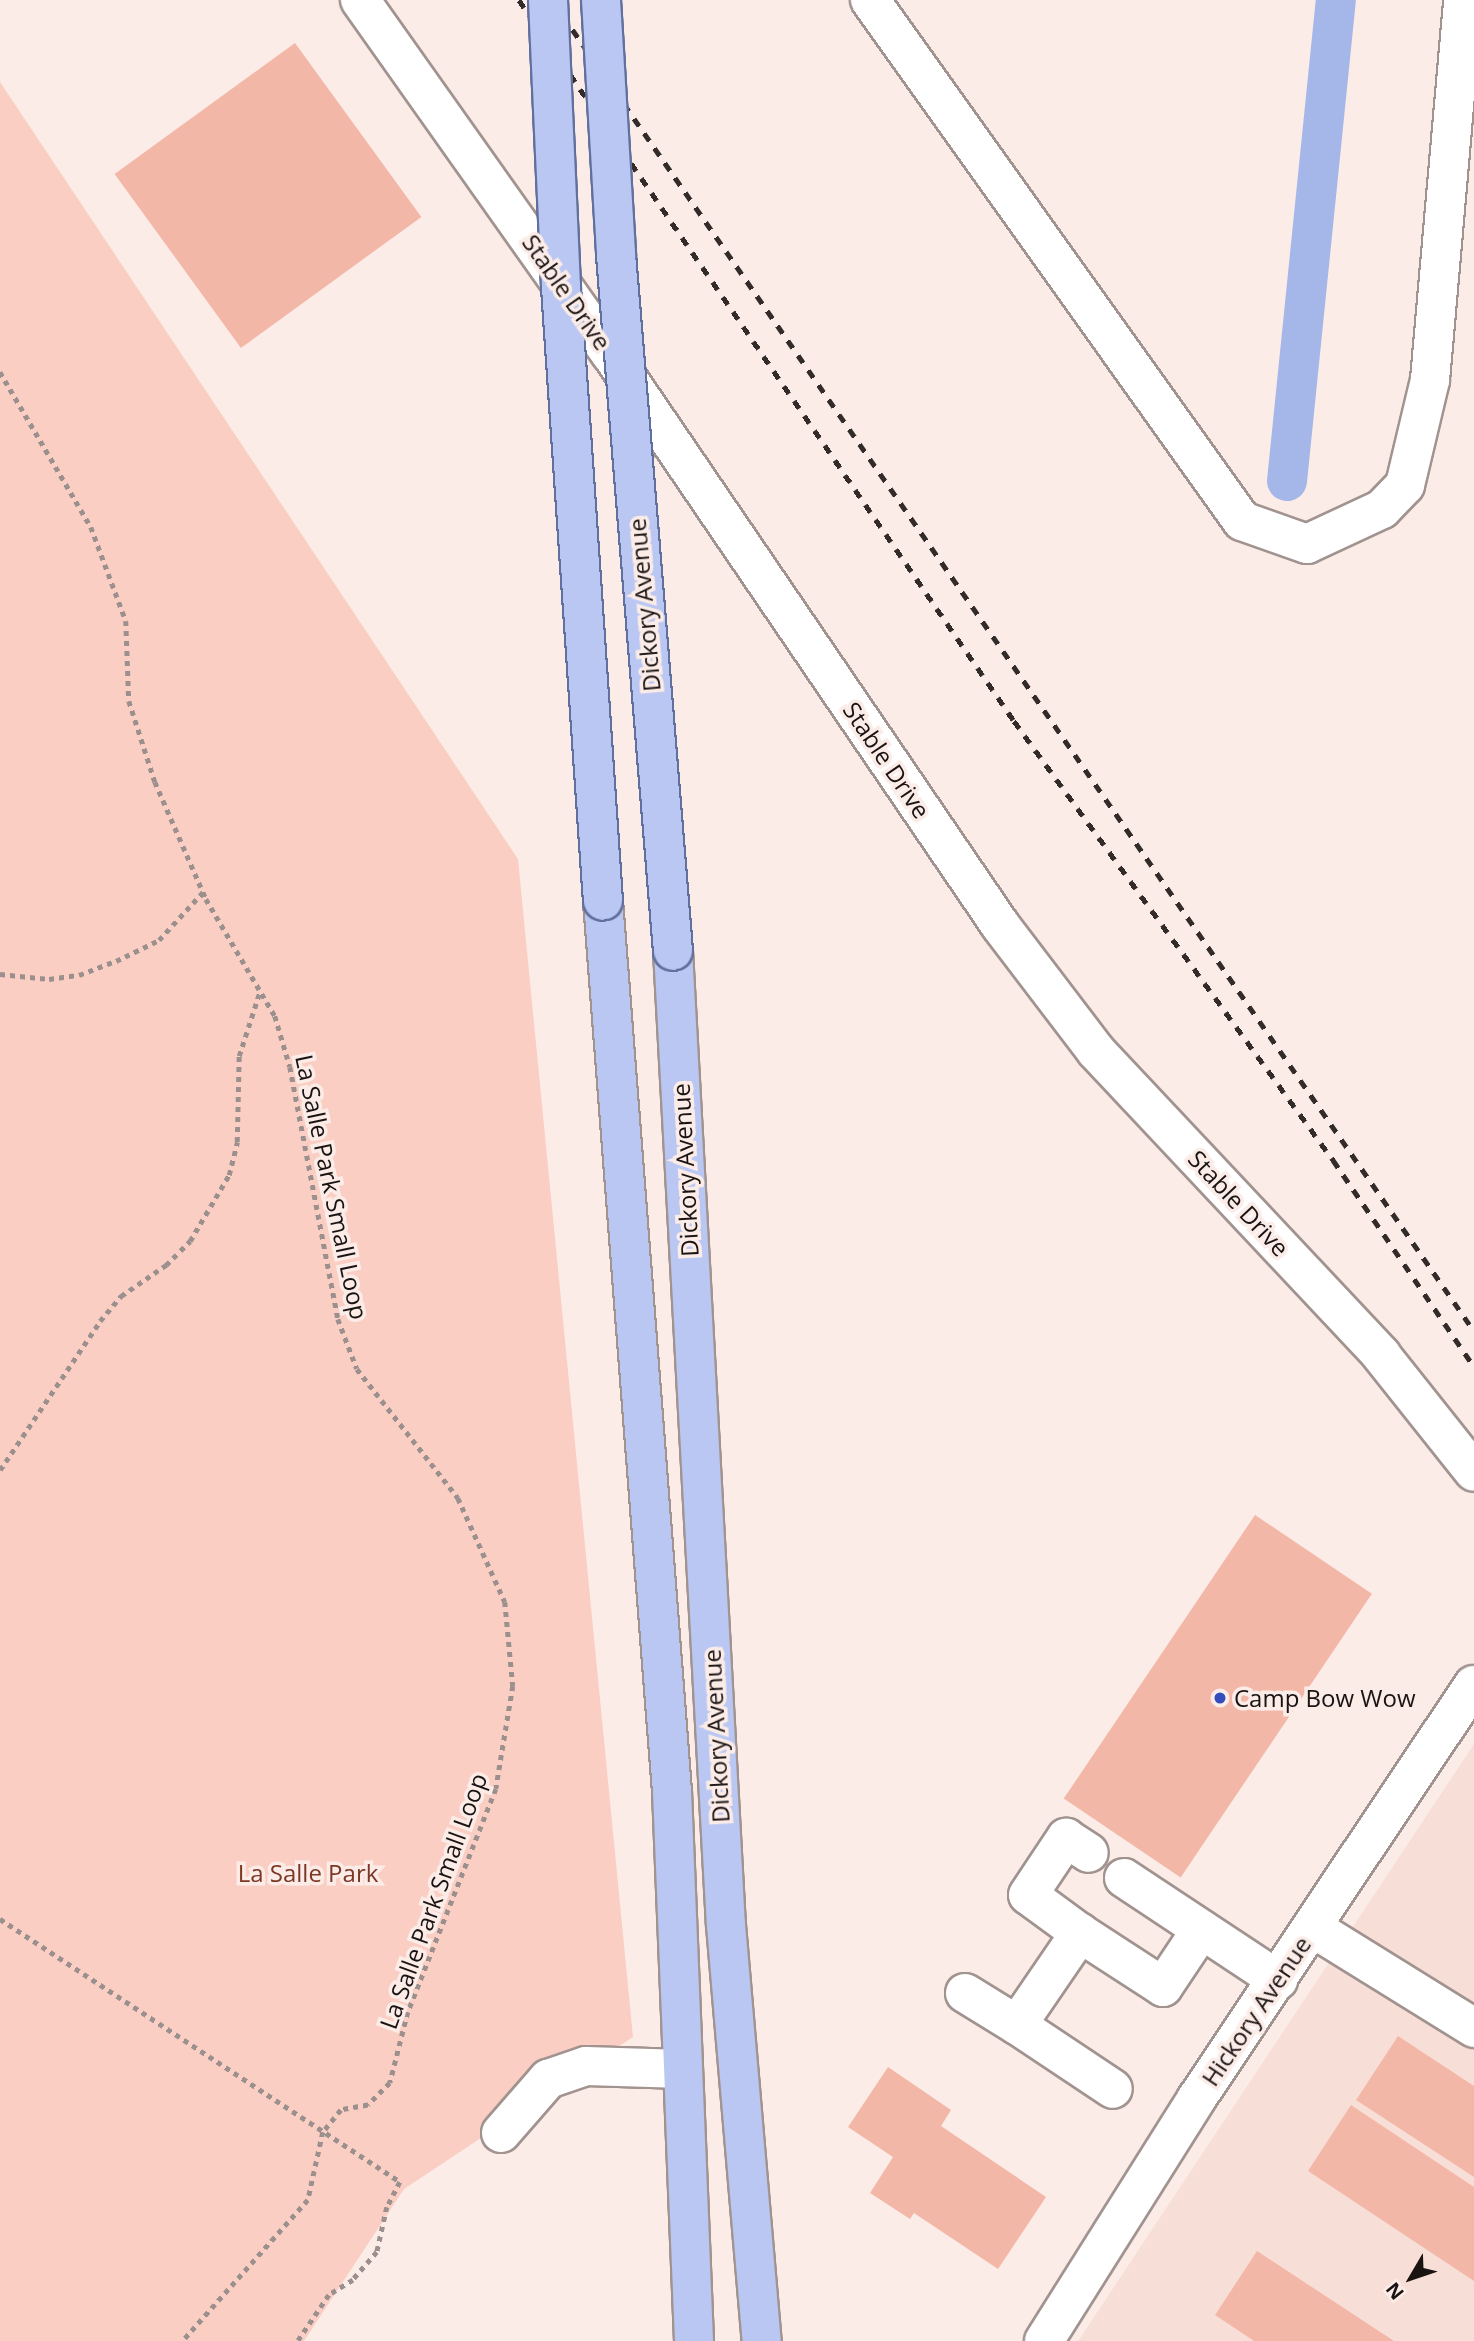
<!DOCTYPE html>
<html>
<head>
<meta charset="utf-8">
<style>
	body { margin:0 }
	#map { position:relative; width:1474px; height:2341px; overflow:hidden; background:#fcece8; font-family:"Open Sans",sans-serif }
	div>[style] { position:absolute }
	[style*='--x'] { left:calc(var(--x)*1px); top:calc(var(--y)*1px); width:calc(var(--w)*1px); rotate:calc(var(--a)*1deg) }
	.built>* { inset:0; background:#f7dfd8 }
	.green>* { inset:0; background:#facec3 }
	.canal>* { height:40px; margin:-20px; padding:0 20px; transform-origin:20px; border-radius:20px; background:#a5b7e8 }
	.building>* { inset:0; background:#f3b7a8; transform-origin:0 0 }
	.path>* { height:4.5px; margin-top:-2.25px; transform-origin:0; background:repeating-linear-gradient(90deg,#9c908e 0 5px,transparent 0 10px) }
	.roads { filter:drop-shadow(2px 0 #a1938f) drop-shadow(-2px 0 #a1938f) drop-shadow(0 2px #a1938f) drop-shadow(0 -2px #a1938f) }
	.minor>* { height:38px; margin:-19px; padding:0 19px; transform-origin:19px; border-radius:19px; background:#fff }
	.major>* { height:38px; margin:-19px; padding:0 19px; transform-origin:19px; border-radius:19px; background:#b9c7f2 }
	.rail>* { height:5px; margin-top:-2.5px; transform-origin:0; background:repeating-linear-gradient(90deg,#322b29 0 9px,transparent 0 18px) }
	.bridges { filter:drop-shadow(2px 0 #62709e) drop-shadow(-2px 0 #62709e) drop-shadow(0 2px #62709e) drop-shadow(0 -2px #62709e) }
	.major-bridge>* { height:38px; margin:-19px; padding:0 19px; transform-origin:19px; border-radius:19px; background:#b9c7f2 }
	.dots>* { width:19px; height:19px; translate:-50% -50%; box-sizing:border-box; border:4px solid #fcece8; border-radius:50% }
	span { translate:-50% -50%; white-space:nowrap; text-align:center; line-height:1.15; -webkit-text-stroke:7px #fcece8; paint-order:stroke }
	.street-label { font-size:24px; color:#191312 }
	.poi-label { font-size:24px; color:#191312 }
	.left { translate:0 -50%; text-align:left }
	.park-label { font-size:24px; color:#7d3725 }
	.north { position:absolute; left:1376px; top:2243px; width:70px; height:70px; -webkit-text-stroke:5px #fcece8; paint-order:stroke; rotate:231deg; font-size:19px; font-weight:700; line-height:28px; text-align:center; color:#191312 }
	.north::after { content:''; display:block; margin:auto; width:24px; height:32px; background:#191312; clip-path:polygon(50% 0,100% 100%,50% 72%,0 100%) }
</style>
</head>
<body>
<div id="map">
	<div class="built">
		<div style="clip-path:polygon(1474px 1744px,1474px 2341px,1078px 2341px)"></div>
	</div>
	<div class="green">
		<div style="clip-path:polygon(0 82px,518px 859px,633px 2037px,404px 2189px,304px 2341px,0 2341px)"></div>
	</div>
	<div class="canal">
		<div style="--x:1287;--y:481;--w:483;--a:-84.2"></div>
	</div>
	<div class="building">
		<div style="left:295px;top:43px;width:215px;height:223px;rotate:54deg"></div>
		<div style="left:1255px;top:1515px;width:141px;height:342px;rotate:34deg"></div>
		<div style="clip-path:polygon(1398px 2036px,1474px 2086px,1474px 2177px,1356px 2100px)"></div>
		<div style="clip-path:polygon(888px 2067px,951px 2110px,941px 2126px,1046px 2197px,998px 2269px,914px 2213px,910px 2219px,870px 2193px,893px 2157px,848px 2127px)"></div>
		<div style="clip-path:polygon(1351px 2105px,1474px 2187px,1474px 2281px,1308px 2171px)"></div>
		<div style="clip-path:polygon(1257px 2251px,1394px 2341px,1254px 2341px,1215px 2315px)"></div>
	</div>
	<div class="path">
		<div style="--x:0;--y:372;--w:180;--a:59.6"></div>
		<div style="--x:91;--y:527;--w:100;--a:69.6"></div>
		<div style="--x:126;--y:621;--w:80;--a:87.9"></div>
		<div style="--x:129;--y:701;--w:85;--a:72.2"></div>
		<div style="--x:155;--y:782;--w:128;--a:66.4"></div>
		<div style="--x:206;--y:899;--w:136;--a:59.5"></div>
		<div style="--x:275;--y:1016;--w:53;--a:73.6"></div>
		<div style="--x:290;--y:1067;--w:257;--a:79.2"></div>
		<div style="--x:338;--y:1319;--w:53;--a:69.2"></div>
		<div style="--x:357;--y:1369;--w:164;--a:51.9"></div>
		<div style="--x:458;--y:1498;--w:114;--a:65.7"></div>
		<div style="--x:505;--y:1602;--w:84;--a:84.6"></div>
		<div style="--x:513;--y:1686;--w:104;--a:99.4"></div>
		<div style="--x:496;--y:1789;--w:240;--a:111.5"></div>
		<div style="--x:408;--y:2012;--w:73;--a:104.2"></div>
		<div style="--x:390;--y:2083;--w:31;--a:135"></div>
		<div style="--x:368;--y:2105;--w:27;--a:170"></div>
		<div style="--x:341;--y:2110;--w:28;--a:129"></div>
		<div style="--x:323;--y:2132;--w:70;--a:102.4"></div>
		<div style="--x:308;--y:2200;--w:188;--a:131.6"></div>
		<div style="--x:0;--y:974;--w:49;--a:5.8"></div>
		<div style="--x:49;--y:979;--w:30;--a:-8"></div>
		<div style="--x:79;--y:975;--w:40;--a:-21"></div>
		<div style="--x:116;--y:961;--w:48;--a:-26"></div>
		<div style="--x:159;--y:940;--w:65;--a:-47.5"></div>
		<div style="--x:0;--y:1470;--w:179;--a:-56.1"></div>
		<div style="--x:100;--y:1321;--w:33;--a:-50"></div>
		<div style="--x:121;--y:1296;--w:55;--a:-34.6"></div>
		<div style="--x:166;--y:1265;--w:34;--a:-45"></div>
		<div style="--x:190;--y:1241;--w:77;--a:-59.4"></div>
		<div style="--x:229;--y:1175;--w:34;--a:-76"></div>
		<div style="--x:237;--y:1142;--w:86;--a:-88.7"></div>
		<div style="--x:239;--y:1056;--w:68;--a:-72.1"></div>
		<div style="--x:0;--y:1919;--w:479;--a:33.3"></div>
		<div style="--x:400;--y:2182;--w:28;--a:117"></div>
		<div style="--x:387;--y:2207;--w:46;--a:102.5"></div>
		<div style="--x:377;--y:2252;--w:37;--a:131"></div>
		<div style="--x:353;--y:2280;--w:28;--a:148"></div>
		<div style="--x:329;--y:2295;--w:55;--a:124"></div>
	</div>
	<div class="roads">
		<div class="minor">
			<div style="--x:360;--y:0;--w:434;--a:54.7"></div>
			<div style="--x:611;--y:354;--w:691;--a:55.73"></div>
			<div style="--x:1000;--y:925;--w:158;--a:52.7"></div>
			<div style="--x:1096;--y:1051;--w:417;--a:46.8"></div>
			<div style="--x:1381;--y:1355;--w:149;--a:51.5"></div>
			<div style="--x:870;--y:0;--w:640;--a:54.47"></div>
			<div style="--x:1242;--y:521;--w:69;--a:19.5"></div>
			<div style="--x:1307;--y:544;--w:83;--a:-25"></div>
			<div style="--x:1382;--y:509;--w:33;--a:-46"></div>
			<div style="--x:1405;--y:485;--w:108;--a:-76.6"></div>
			<div style="--x:1430;--y:380;--w:381;--a:-85"></div>
			<div style="--x:1124;--y:1878;--w:185;--a:33.5"></div>
			<div style="--x:1313;--y:1928;--w:190;--a:31.8"></div>
			<div style="--x:1080;--y:1933;--w:64;--a:-143.8"></div>
			<div style="--x:1028;--y:1895;--w:69;--a:-56.3"></div>
			<div style="--x:1066;--y:1838;--w:27;--a:33"></div>
			<div style="--x:965;--y:1993;--w:61;--a:31.6"></div>
			<div style="--x:1017;--y:2025;--w:112;--a:-55.6"></div>
			<div style="--x:1080;--y:1933;--w:99;--a:33"></div>
			<div style="--x:1163;--y:1987;--w:69;--a:-56.3"></div>
			<div style="--x:1017;--y:2025;--w:115;--a:33.7"></div>
			<div style="--x:501;--y:2133;--w:72;--a:-49"></div>
			<div style="--x:548;--y:2079;--w:40;--a:-18.9"></div>
			<div style="--x:586;--y:2066;--w:97;--a:1.8"></div>
			<div style="--x:1044;--y:2341;--w:287;--a:-57.8"></div>
			<div style="--x:1197;--y:2098;--w:497;--a:-56.2"></div>
		</div>
		<div class="major">
			<div style="--x:603;--y:901;--w:893;--a:85.57"></div>
			<div style="--x:672;--y:1791;--w:550;--a:87.71"></div>
			<div style="--x:673;--y:951;--w:975;--a:86.89"></div>
			<div style="--x:726;--y:1925;--w:418;--a:85.1"></div>
		</div>
	</div>
	<div class="rail">
		<div style="--x:519;--y:0;--w:875;--a:55.53"></div>
		<div style="--x:1014;--y:721;--w:543;--a:54"></div>
		<div style="--x:1333;--y:1160;--w:250;--a:55.7"></div>
		<div style="--x:552;--y:0;--w:1619;--a:55.29"></div>
	</div>
	<div class="bridges">
		<div class="major-bridge">
			<div style="--x:548;--y:0;--w:287;--a:87.4"></div>
			<div style="--x:561;--y:287;--w:615;--a:86.09"></div>
			<div style="--x:601;--y:0;--w:255;--a:86.6"></div>
			<div style="--x:616;--y:255;--w:698;--a:85.32"></div>
		</div>
	</div>
	<div class="dots">
		<div style="left:1220px;top:1698px;background:#354cbd"></div>
	</div>
	<div class="street-label">
		<span style="left:567px;top:292px;rotate:55deg">Stable Drive</span>
		<span style="left:644px;top:605px;rotate:-95deg">Dickory Avenue</span>
		<span style="left:887px;top:760px;rotate:56deg">Stable Drive</span>
		<span style="left:685px;top:1170px;rotate:-93deg">Dickory Avenue</span>
		<span style="left:332px;top:1187px;rotate:78deg">La Salle Park Small Loop</span>
		<span style="left:1239px;top:1203px;rotate:47deg">Stable Drive</span>
		<span style="left:716px;top:1736px;rotate:-93deg">Dickory Avenue</span>
		<span style="left:433px;top:1901px;rotate:-70deg">La Salle Park Small Loop</span>
		<span style="left:1256px;top:2011px;rotate:-56deg">Hickory Avenue</span>
	</div>
	<div class="poi-label">
		<span class="left" style="left:1234px;top:1698px">Camp Bow Wow</span>
	</div>
	<div class="park-label">
		<span style="left:308px;top:1873px">La Salle Park</span>
	</div>
	<div class="north">N</div>
</div>
</body>
</html>
